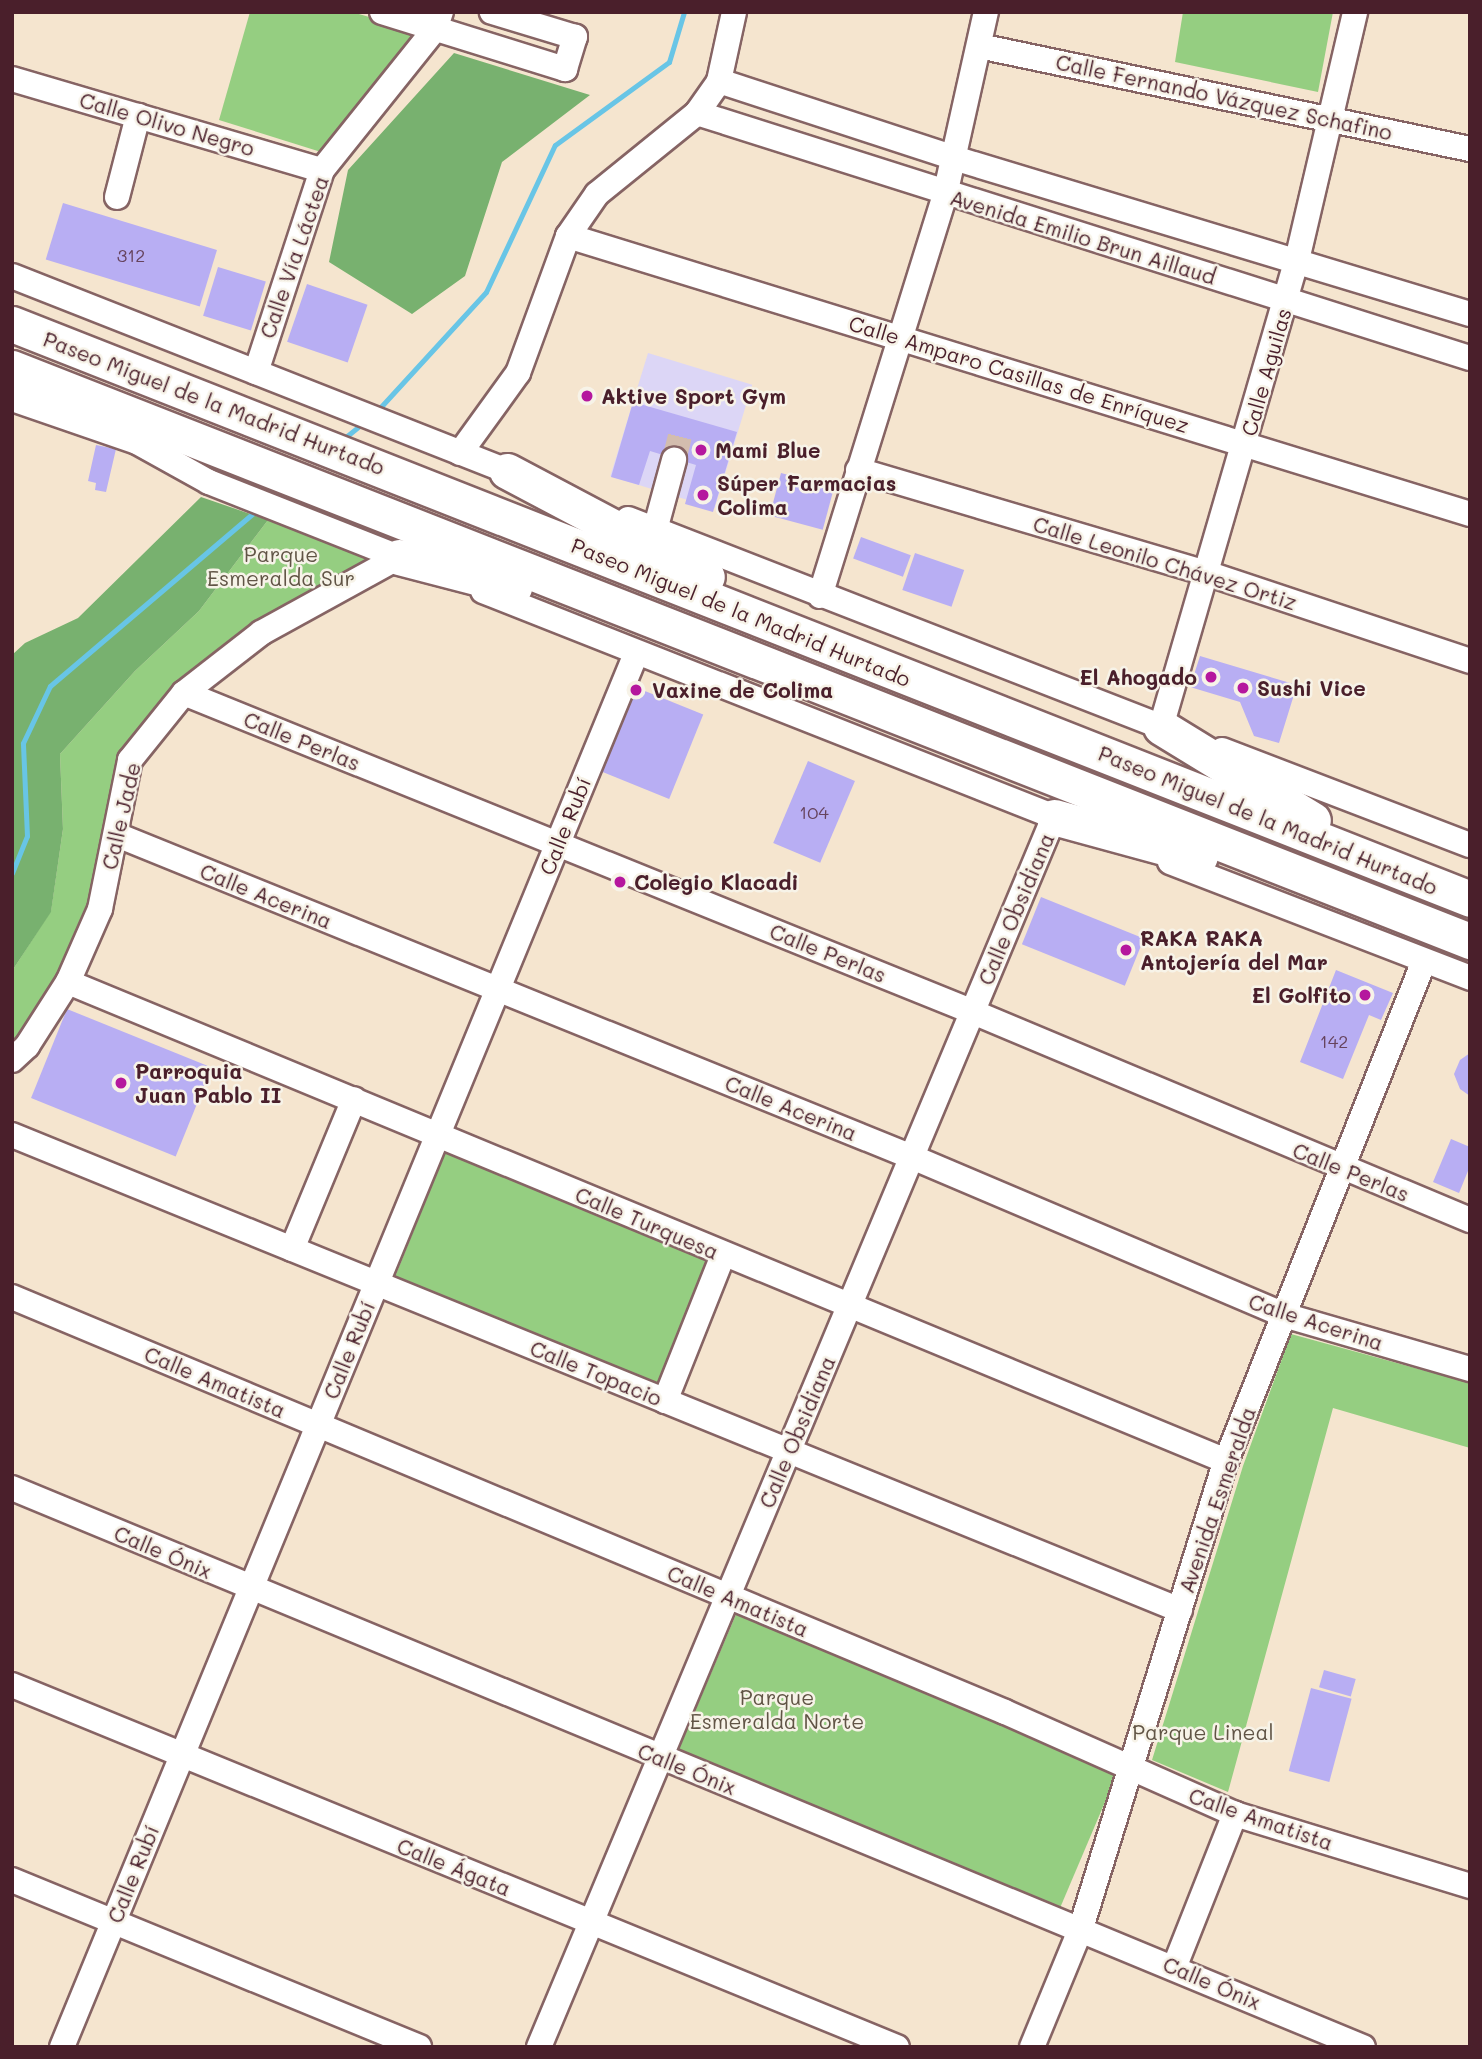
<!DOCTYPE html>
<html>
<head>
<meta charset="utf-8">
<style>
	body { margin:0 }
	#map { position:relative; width:1482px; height:2059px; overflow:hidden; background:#f5e5cf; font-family:Mali,sans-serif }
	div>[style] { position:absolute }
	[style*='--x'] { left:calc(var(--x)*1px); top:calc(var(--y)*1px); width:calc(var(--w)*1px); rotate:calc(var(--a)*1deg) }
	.built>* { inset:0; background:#dcd6f6; transform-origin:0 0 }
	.green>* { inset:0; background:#95ce81; transform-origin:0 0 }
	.forest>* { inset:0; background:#78b16f }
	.stream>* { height:5px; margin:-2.5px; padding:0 2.5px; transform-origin:2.5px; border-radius:2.5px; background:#68c5e6 }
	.building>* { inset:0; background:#b8aef3; transform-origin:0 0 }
	.minor-tunnel>* { height:24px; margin-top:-12px; transform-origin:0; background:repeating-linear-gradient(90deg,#d3bdae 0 24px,transparent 0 36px) }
	.roads { filter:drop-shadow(2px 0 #866464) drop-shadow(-2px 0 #866464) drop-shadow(0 2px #866464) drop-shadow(0 -2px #866464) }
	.minor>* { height:24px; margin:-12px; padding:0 12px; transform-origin:12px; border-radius:12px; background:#fff }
	.highway>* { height:35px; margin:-17.5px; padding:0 17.5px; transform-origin:17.5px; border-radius:17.5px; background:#fff }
	.dots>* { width:19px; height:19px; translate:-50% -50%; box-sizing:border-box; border:4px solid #f7f3e8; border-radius:50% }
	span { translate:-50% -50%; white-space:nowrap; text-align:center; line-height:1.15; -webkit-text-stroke:5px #f7f3e8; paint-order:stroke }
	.number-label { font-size:18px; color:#66435d }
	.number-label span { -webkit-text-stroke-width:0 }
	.street-label { font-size:21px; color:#4a1f2b }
	.poi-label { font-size:21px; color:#4a1f2b; font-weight:700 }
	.left { translate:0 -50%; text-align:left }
	.right { translate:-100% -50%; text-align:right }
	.park-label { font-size:21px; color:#605445 }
	.frame { position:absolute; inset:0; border:14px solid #4a1f2b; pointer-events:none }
</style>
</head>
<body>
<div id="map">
	<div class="built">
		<div style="left:648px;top:353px;width:109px;height:129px;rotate:17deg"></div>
	</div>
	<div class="green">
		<div style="clip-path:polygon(250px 12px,352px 12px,421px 32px,321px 152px,219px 120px)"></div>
		<div style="clip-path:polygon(1183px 12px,1333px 12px,1318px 92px,1175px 62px)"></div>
		<div style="clip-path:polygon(268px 520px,368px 559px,295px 602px,165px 698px,102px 859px,85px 919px,32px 1020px,12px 1042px,12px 971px,51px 911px,63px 829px,60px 754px,135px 671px,199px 611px)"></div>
		<div style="left:445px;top:1153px;width:287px;height:136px;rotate:22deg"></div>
		<div style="clip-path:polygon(1291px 1334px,1470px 1383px,1470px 1448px,1333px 1408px,1228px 1792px,1152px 1760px,1243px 1466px)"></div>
		<div style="left:737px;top:1612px;width:413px;height:149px;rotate:23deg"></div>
	</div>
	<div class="forest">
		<div style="clip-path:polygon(454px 53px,590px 95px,502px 162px,465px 276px,412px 314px,329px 262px,348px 170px)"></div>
		<div style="clip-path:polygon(201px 497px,268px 520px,199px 611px,135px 671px,60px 754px,63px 829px,51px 912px,12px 971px,12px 655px,25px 643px,78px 618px)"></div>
	</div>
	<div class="stream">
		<div style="--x:377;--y:411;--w:161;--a:-47.5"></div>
		<div style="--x:486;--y:292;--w:162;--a:-64.9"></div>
		<div style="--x:555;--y:145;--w:141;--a:-36.1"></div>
		<div style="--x:669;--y:62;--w:52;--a:-73.3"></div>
		<div style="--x:342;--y:440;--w:28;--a:-39"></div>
		<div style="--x:12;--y:873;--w:40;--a:-68"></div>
		<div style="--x:27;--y:836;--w:93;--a:-92.5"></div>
		<div style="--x:23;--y:743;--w:63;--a:-64.7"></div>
		<div style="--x:50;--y:686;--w:275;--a:-40.4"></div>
	</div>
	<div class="building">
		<div style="left:63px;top:203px;width:161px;height:59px;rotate:17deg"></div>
		<div style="left:218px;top:267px;width:50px;height:51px;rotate:17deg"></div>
		<div style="left:307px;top:284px;width:64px;height:61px;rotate:19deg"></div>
		<div style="clip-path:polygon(633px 402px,737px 432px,713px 512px,685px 504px,696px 465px,650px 451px,639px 485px,611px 477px)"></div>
		<div style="clip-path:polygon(96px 445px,116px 449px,106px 492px,95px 490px,96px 483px,88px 481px)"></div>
		<div style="left:781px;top:473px;width:55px;height:44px;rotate:15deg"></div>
		<div style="left:861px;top:537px;width:53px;height:23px;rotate:20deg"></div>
		<div style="left:915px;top:553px;width:52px;height:39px;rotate:19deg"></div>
		<div style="clip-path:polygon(1200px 656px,1297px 685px,1279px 743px,1254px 736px,1240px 702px,1190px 687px)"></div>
		<div style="left:630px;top:685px;width:79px;height:91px;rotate:22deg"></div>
		<div style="left:808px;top:761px;width:51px;height:89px;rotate:23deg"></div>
		<div style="left:1041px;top:897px;width:111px;height:51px;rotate:22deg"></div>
		<div style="clip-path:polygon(1336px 970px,1393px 993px,1381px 1020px,1369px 1015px,1343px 1079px,1300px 1062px)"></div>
		<div style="left:67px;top:1009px;width:156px;height:96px;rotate:22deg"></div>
		<div style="clip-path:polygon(1470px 1053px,1470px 1096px,1460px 1089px,1454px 1074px,1460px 1060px)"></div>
		<div style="clip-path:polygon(1451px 1139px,1470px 1147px,1470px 1166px,1459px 1193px,1433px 1182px)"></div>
		<div style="left:1324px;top:1670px;width:33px;height:18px;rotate:16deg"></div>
		<div style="left:1311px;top:1688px;width:42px;height:86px;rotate:15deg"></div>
	</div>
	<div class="minor-tunnel">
		<div style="--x:674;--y:460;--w:32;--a:-76"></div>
	</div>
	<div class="roads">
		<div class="minor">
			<div style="--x:382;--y:12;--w:192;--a:17.3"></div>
			<div style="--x:565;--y:69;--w:34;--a:-73"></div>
			<div style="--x:575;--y:37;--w:87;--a:-163.2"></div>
			<div style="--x:979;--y:46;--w:502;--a:11.85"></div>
			<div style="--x:12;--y:79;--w:323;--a:16.4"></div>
			<div style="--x:719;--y:81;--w:247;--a:18.1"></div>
			<div style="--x:954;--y:158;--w:539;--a:16.82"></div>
			<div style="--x:697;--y:113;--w:811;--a:17.59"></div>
			<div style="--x:117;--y:197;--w:84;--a:-75.5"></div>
			<div style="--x:568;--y:236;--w:944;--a:17.13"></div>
			<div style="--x:12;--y:276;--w:546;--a:21.49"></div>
			<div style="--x:256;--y:372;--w:213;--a:-71.9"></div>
			<div style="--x:322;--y:170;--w:181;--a:-51.3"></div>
			<div style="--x:435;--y:29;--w:18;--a:-71"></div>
			<div style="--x:12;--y:399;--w:132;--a:19"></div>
			<div style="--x:137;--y:442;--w:82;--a:29.1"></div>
			<div style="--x:209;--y:482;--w:220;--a:21.6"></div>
			<div style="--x:460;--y:453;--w:99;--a:-54.1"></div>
			<div style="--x:518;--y:373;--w:146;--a:-69.9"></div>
			<div style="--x:568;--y:236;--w:51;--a:-55.4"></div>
			<div style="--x:597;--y:194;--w:129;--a:-39"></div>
			<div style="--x:697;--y:113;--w:39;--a:-55"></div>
			<div style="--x:719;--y:81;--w:71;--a:-77.7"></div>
			<div style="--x:858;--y:470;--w:363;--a:16.5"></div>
			<div style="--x:1206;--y:573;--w:278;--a:18.4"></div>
			<div style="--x:628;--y:519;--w:587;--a:21.28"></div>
			<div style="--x:655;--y:530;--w:73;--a:-74.8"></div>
			<div style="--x:483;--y:591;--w:629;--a:21.55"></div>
			<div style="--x:820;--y:596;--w:420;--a:-72.7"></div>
			<div style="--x:945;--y:195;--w:188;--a:-77.4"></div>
			<div style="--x:184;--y:693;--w:851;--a:22.01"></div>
			<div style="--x:973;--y:1012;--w:539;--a:22.71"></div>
			<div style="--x:1161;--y:727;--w:486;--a:-73.8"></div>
			<div style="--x:1297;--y:260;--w:255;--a:-76.8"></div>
			<div style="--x:1222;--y:750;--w:266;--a:21"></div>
			<div style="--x:117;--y:835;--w:858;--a:22.05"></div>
			<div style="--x:912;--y:1157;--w:404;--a:23"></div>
			<div style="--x:1284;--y:1315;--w:194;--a:16.2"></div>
			<div style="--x:1170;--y:862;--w:322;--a:21.1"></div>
			<div style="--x:68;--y:982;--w:1253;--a:22.47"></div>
			<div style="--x:12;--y:1060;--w:21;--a:-43"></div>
			<div style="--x:27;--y:1046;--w:76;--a:-57.4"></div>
			<div style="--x:68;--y:982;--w:80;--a:-66.3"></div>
			<div style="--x:100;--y:909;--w:152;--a:-78.6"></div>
			<div style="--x:130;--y:760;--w:86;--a:-51.1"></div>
			<div style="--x:184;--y:693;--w:98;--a:-37.9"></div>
			<div style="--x:261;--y:633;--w:158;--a:-28.8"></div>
			<div style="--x:12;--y:1135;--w:1261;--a:22.13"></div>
			<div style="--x:292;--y:1249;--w:162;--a:-67.5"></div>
			<div style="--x:12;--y:1297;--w:1076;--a:22.68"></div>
			<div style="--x:1005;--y:1712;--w:252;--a:23.9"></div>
			<div style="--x:1235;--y:1814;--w:246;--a:17"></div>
			<div style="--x:665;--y:1401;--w:157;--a:-68.3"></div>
			<div style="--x:12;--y:1488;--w:1462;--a:22.48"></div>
			<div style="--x:12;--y:1685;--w:956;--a:22.25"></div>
			<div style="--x:12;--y:1880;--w:440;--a:22.3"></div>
			<div style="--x:1174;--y:1968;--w:166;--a:-68.4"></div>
			<div style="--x:62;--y:2047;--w:1507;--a:-67.61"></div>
			<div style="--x:539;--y:2047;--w:1333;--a:-67.28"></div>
			<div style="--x:1032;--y:2047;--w:129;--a:-67.6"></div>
			<div style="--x:1081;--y:1928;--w:489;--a:-72.8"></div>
			<div style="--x:1226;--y:1461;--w:538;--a:-68.4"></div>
		</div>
		<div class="highway">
			<div style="--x:12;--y:324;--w:1567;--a:21.52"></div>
			<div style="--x:12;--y:368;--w:1567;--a:21.46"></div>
			<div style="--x:507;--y:471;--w:226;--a:27.9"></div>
			<div style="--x:399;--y:557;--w:119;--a:14.6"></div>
			<div style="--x:1161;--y:727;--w:178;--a:31.5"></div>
			<div style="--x:1054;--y:817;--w:151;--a:15.3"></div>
		</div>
	</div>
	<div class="dots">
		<div style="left:587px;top:396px;background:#b5179e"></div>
		<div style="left:701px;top:450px;background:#b5179e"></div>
		<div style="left:703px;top:495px;background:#b5179e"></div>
		<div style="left:1211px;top:677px;background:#b5179e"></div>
		<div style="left:1243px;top:688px;background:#b5179e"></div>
		<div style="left:636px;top:690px;background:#b5179e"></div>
		<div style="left:620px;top:882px;background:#b5179e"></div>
		<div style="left:1126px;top:950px;background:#b5179e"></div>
		<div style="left:1365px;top:995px;background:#b5179e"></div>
		<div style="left:121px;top:1083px;background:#b5179e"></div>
	</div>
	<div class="number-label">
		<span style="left:131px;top:255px">312</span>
		<span style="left:814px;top:812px">104</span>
		<span style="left:1334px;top:1041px">142</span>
	</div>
	<div class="street-label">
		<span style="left:1224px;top:97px;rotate:12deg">Calle Fernando Vázquez Schafino</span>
		<span style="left:167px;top:124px;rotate:16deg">Calle Olivo Negro</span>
		<span style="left:1083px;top:237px;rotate:17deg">Avenida Emilio Brun Aillaud</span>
		<span style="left:294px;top:257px;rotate:-71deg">Calle Vía Láctea</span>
		<span style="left:1266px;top:372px;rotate:-74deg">Calle Aguilas</span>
		<span style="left:1019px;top:374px;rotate:17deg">Calle Amparo Casillas de Enríquez</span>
		<span style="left:214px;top:403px;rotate:21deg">Paseo Miguel de la Madrid Hurtado</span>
		<span style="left:1165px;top:563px;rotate:17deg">Calle Leonilo Chávez Ortiz</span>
		<span style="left:741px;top:612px;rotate:22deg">Paseo Miguel de la Madrid Hurtado</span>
		<span style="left:302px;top:741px;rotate:22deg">Calle Perlas</span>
		<span style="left:121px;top:816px;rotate:-77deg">Calle Jade</span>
		<span style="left:1268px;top:820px;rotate:22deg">Paseo Miguel de la Madrid Hurtado</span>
		<span style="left:565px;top:826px;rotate:-68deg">Calle Rubí</span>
		<span style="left:266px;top:896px;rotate:22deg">Calle Acerina</span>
		<span style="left:1016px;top:909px;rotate:-67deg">Calle Obsidiana</span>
		<span style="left:828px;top:953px;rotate:22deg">Calle Perlas</span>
		<span style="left:791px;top:1108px;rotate:22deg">Calle Acerina</span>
		<span style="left:1351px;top:1172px;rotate:22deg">Calle Perlas</span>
		<span style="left:647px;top:1223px;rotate:23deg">Calle Turquesa</span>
		<span style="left:1316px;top:1322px;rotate:18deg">Calle Acerina</span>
		<span style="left:349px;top:1350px;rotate:-68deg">Calle Rubí</span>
		<span style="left:596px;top:1373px;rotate:22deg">Calle Topacio</span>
		<span style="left:215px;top:1382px;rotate:23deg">Calle Amatista</span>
		<span style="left:797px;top:1432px;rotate:-67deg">Calle Obsidiana</span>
		<span style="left:1217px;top:1500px;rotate:-71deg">Avenida Esmeralda</span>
		<span style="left:163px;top:1552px;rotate:23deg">Calle Ónix</span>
		<span style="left:738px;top:1601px;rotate:23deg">Calle Amatista</span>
		<span style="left:687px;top:1769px;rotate:22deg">Calle Ónix</span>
		<span style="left:1261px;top:1819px;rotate:19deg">Calle Amatista</span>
		<span style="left:454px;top:1867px;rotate:22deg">Calle Ágata</span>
		<span style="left:133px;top:1874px;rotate:-68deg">Calle Rubí</span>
		<span style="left:1212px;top:1983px;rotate:23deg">Calle Ónix</span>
	</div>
	<div class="poi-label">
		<span class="left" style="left:601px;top:396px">Aktive Sport Gym</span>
		<span class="left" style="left:715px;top:450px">Mami Blue</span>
		<span class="left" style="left:717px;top:495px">Súper Farmacias<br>Colima</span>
		<span class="right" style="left:1197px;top:677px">El Ahogado</span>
		<span class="left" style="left:1257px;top:688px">Sushi Vice</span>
		<span class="left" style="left:652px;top:690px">Vaxine de Colima</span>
		<span class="left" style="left:634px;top:882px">Colegio Klacadi</span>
		<span class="left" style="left:1140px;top:950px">RAKA RAKA<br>Antojería del Mar</span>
		<span class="right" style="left:1351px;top:995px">El Golfito</span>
		<span class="left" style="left:135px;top:1083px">Parroquia<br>Juan Pablo II</span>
	</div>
	<div class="park-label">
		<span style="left:281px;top:566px">Parque<br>Esmeralda Sur</span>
		<span style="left:777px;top:1709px">Parque<br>Esmeralda Norte</span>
		<span style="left:1203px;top:1732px">Parque Lineal</span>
	</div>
	<div class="frame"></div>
</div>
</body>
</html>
